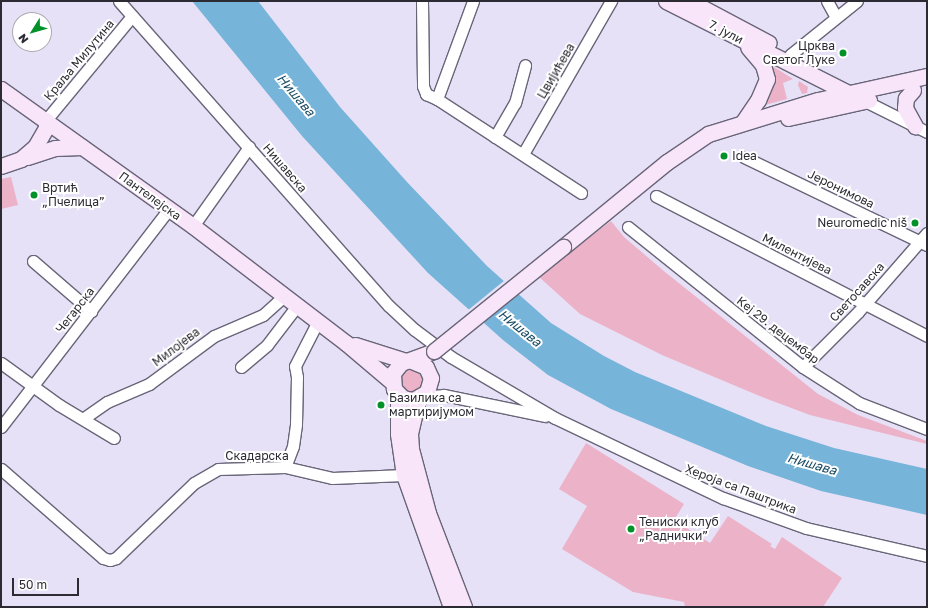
<!DOCTYPE html>
<html>
<head>
<meta charset="utf-8">
<style>
	body { margin:0 }
	#map { position:relative; width:928px; height:608px; overflow:hidden; background:#e6e1f7; font-family:"Golos Text",sans-serif }
	div>[style] { position:absolute }
	[style*='--x'] { left:calc(var(--x)*1px); top:calc(var(--y)*1px); width:calc(var(--w)*1px); rotate:calc(var(--a)*1deg) }
	.green>* { inset:0; background:#ecb2c7 }
	.round { border-radius:50% }
	.water>* { inset:0; background:#76b4d9 }
	.pier>* { inset:0; background:#e6e1f7 }
	.roads { filter:drop-shadow(1px 0 #696578) drop-shadow(-1px 0 #696578) drop-shadow(0 1px #696578) drop-shadow(0 -1px #696578) }
	.street>* { height:11px; margin:-5.5px; padding:0 5.5px; transform-origin:5.5px; border-radius:5.5px; background:#fff }
	.secondary>* { height:15px; margin:-7.5px; padding:0 7.5px; transform-origin:7.5px; border-radius:7.5px; background:#f9e5fa }
	.bridges { filter:drop-shadow(1px 0 #696578) drop-shadow(-1px 0 #696578) drop-shadow(0 1px #696578) drop-shadow(0 -1px #696578) }
	.secondary-bridge>* { height:15px; margin:-7.5px; padding:0 7.5px; transform-origin:7.5px; border-radius:7.5px; background:#f9e5fa }
	.dots>* { width:11px; height:11px; translate:-50% -50%; box-sizing:border-box; border:2px solid #fff; border-radius:50% }
	span { translate:-50% -50%; white-space:nowrap; text-align:center; line-height:1.15; -webkit-text-stroke:4px #fff; paint-order:stroke }
	.street-label { font-size:12px; color:#2c2b33 }
	.poi-label { font-size:12px; color:#2c2b33 }
	.right { translate:-100% -50%; text-align:right }
	.left { translate:0 -50%; text-align:left }
	.water-label { font-size:13px; color:#184a63; font-style:italic }
	.frame { position:absolute; inset:0; border:2px solid #2c2b33; pointer-events:none }
	.north { position:absolute; left:12px; top:12px; width:40px; height:40px; box-sizing:border-box; background:#fff; border:1px solid #abaaad; border-radius:50%; rotate:233deg; font-size:11px; font-weight:700; line-height:16px; text-align:center; color:#2c2b33 }
	.north::after { content:''; display:block; margin:auto; width:14px; height:18px; background:#009228; clip-path:polygon(50% 0,100% 100%,50% 72%,0 100%) }
	.scale { position:absolute; left:12px; top:578px; width:67px; height:18px; box-sizing:border-box; border:2px solid #2c2b33; border-top:0; padding-left:5px; font-size:12px; line-height:14px; white-space:nowrap; color:#2c2b33; -webkit-text-stroke:3px #fff; paint-order:stroke }
</style>
</head>
<body>
<div id="map">
	<div class="green">
		<div style="clip-path:polygon(774px 67px,793px 79px,783px 83px,787px 99px,761px 106px,770px 68px)"></div>
		<div style="clip-path:polygon(799px 81px,808px 87px,807px 93px,802px 94px,798px 85px)"></div>
		<div style="clip-path:polygon(11px 177px,18px 205px,1px 209px,1px 179px)"></div>
		<div style="clip-path:polygon(611px 221px,624px 237px,665px 272px,818px 394px,858px 415px,927px 441px,927px 444px,810px 415px,762px 397px,662px 355px,580px 314px,538px 276px)"></div>
		<div class="round" style="left:399px;top:368px;width:24px;height:24px"></div>
		<div style="clip-path:polygon(586px 443px,684px 504px,674px 520px,710px 543px,728px 516px,772px 544px,770px 546px,775px 549px,782px 537px,842px 578px,823px 607px,685px 607px,684px 602px,633px 592px,562px 549px,587px 506px,559px 489px)"></div>
	</div>
	<div class="water">
		<div style="clip-path:polygon(192px 1px,258px 1px,340px 107px,407px 182px,487px 266px,551px 323px,604px 356px,635px 372px,766px 426px,834px 448px,927px 469px,927px 515px,821px 491px,748px 466px,611px 409px,548px 375px,503px 340px,428px 273px,302px 136px)"></div>
	</div>
	<div class="pier">
		<div style="clip-path:polygon(505px 280px,519px 293px,480px 323px,467px 311px)"></div>
	</div>
	<div class="roads">
		<div class="street">
			<div style="--x:119;--y:1;--w:407;--a:48.5"></div>
			<div style="--x:389;--y:306;--w:35;--a:43"></div>
			<div style="--x:415;--y:330;--w:45;--a:36.9"></div>
			<div style="--x:451;--y:357;--w:121;--a:30.4"></div>
			<div style="--x:555;--y:418;--w:186;--a:25.5"></div>
			<div style="--x:723;--y:498;--w:88;--a:19.9"></div>
			<div style="--x:806;--y:528;--w:124;--a:13"></div>
			<div style="--x:422;--y:1;--w:85;--a:89.3"></div>
			<div style="--x:423;--y:86;--w:9;--a:69"></div>
			<div style="--x:426;--y:94;--w:12;--a:24"></div>
			<div style="--x:437;--y:99;--w:172;--a:33.1"></div>
			<div style="--x:827;--y:1;--w:18;--a:61"></div>
			<div style="--x:790;--y:55;--w:86;--a:-38.9"></div>
			<div style="--x:437;--y:99;--w:104;--a:-69.8"></div>
			<div style="--x:865;--y:101;--w:69;--a:26.6"></div>
			<div style="--x:46;--y:120;--w:135;--a:-50.4"></div>
			<div style="--x:495;--y:137;--w:39;--a:-60"></div>
			<div style="--x:515;--y:103;--w:39;--a:-75"></div>
			<div style="--x:523;--y:154;--w:177;--a:-60.1"></div>
			<div style="--x:744;--y:157;--w:203;--a:25.7"></div>
			<div style="--x:656;--y:196;--w:305;--a:27.3"></div>
			<div style="--x:193;--y:226;--w:97;--a:-54.7"></div>
			<div style="--x:628;--y:227;--w:224;--a:38.7"></div>
			<div style="--x:803;--y:367;--w:67;--a:32.7"></div>
			<div style="--x:859;--y:403;--w:73;--a:20.9"></div>
			<div style="--x:33;--y:261;--w:77;--a:40.8"></div>
			<div style="--x:1;--y:363;--w:72;--a:35.9"></div>
			<div style="--x:59;--y:405;--w:64;--a:31"></div>
			<div style="--x:241;--y:367;--w:34;--a:-40"></div>
			<div style="--x:267;--y:345;--w:48;--a:-52.7"></div>
			<div style="--x:803;--y:367;--w:78;--a:-45"></div>
			<div style="--x:858;--y:312;--w:105;--a:-48.9"></div>
			<div style="--x:422;--y:397;--w:22;--a:-5"></div>
			<div style="--x:444;--y:395;--w:103;--a:11.7"></div>
			<div style="--x:84;--y:418;--w:28;--a:-35"></div>
			<div style="--x:107;--y:402;--w:46;--a:-23.2"></div>
			<div style="--x:149;--y:384;--w:81;--a:-36.4"></div>
			<div style="--x:214;--y:336;--w:53;--a:-23.2"></div>
			<div style="--x:263;--y:315;--w:27;--a:-42"></div>
			<div style="--x:1;--y:427;--w:275;--a:-52.4"></div>
			<div style="--x:285;--y:467;--w:22;--a:-69"></div>
			<div style="--x:293;--y:446;--w:22;--a:-82"></div>
			<div style="--x:296;--y:424;--w:47;--a:-88.8"></div>
			<div style="--x:297;--y:377;--w:11;--a:-100"></div>
			<div style="--x:295;--y:366;--w:48;--a:-62.9"></div>
			<div style="--x:1;--y:469;--w:135;--a:41.1"></div>
			<div style="--x:103;--y:558;--w:7;--a:16"></div>
			<div style="--x:110;--y:560;--w:6;--a:-18"></div>
			<div style="--x:116;--y:558;--w:108;--a:-43.9"></div>
			<div style="--x:194;--y:483;--w:28;--a:-30"></div>
			<div style="--x:218;--y:469;--w:67;--a:-1.7"></div>
			<div style="--x:285;--y:467;--w:48;--a:13.2"></div>
			<div style="--x:332;--y:478;--w:72;--a:-2.4"></div>
		</div>
		<div class="secondary">
			<div style="--x:666;--y:1;--w:208;--a:26.8"></div>
			<div style="--x:690;--y:1;--w:89;--a:28"></div>
			<div style="--x:1;--y:89;--w:236;--a:35.5"></div>
			<div style="--x:193;--y:226;--w:193;--a:37.4"></div>
			<div style="--x:346;--y:343;--w:60;--a:40.3"></div>
			<div style="--x:913;--y:90;--w:11;--a:131"></div>
			<div style="--x:906;--y:98;--w:10;--a:96"></div>
			<div style="--x:905;--y:108;--w:21;--a:61"></div>
			<div style="--x:788;--y:118;--w:83;--a:-12.5"></div>
			<div style="--x:743;--y:122;--w:27;--a:-56"></div>
			<div style="--x:758;--y:100;--w:23;--a:-67"></div>
			<div style="--x:767;--y:79;--w:15;--a:-106"></div>
			<div style="--x:763;--y:65;--w:23;--a:-130"></div>
			<div style="--x:27;--y:157;--w:29;--a:-18"></div>
			<div style="--x:55;--y:148;--w:27;--a:-2"></div>
			<div style="--x:1;--y:166;--w:21;--a:-19"></div>
			<div style="--x:21;--y:159;--w:18;--a:-41"></div>
			<div style="--x:35;--y:147;--w:22;--a:-60"></div>
			<div style="--x:46;--y:128;--w:8;--a:-90"></div>
			<div style="--x:563;--y:247;--w:134;--a:-39.3"></div>
			<div style="--x:667;--y:162;--w:50;--a:-34.3"></div>
			<div style="--x:708;--y:134;--w:115;--a:-17.2"></div>
			<div style="--x:818;--y:100;--w:112;--a:-12.4"></div>
			<div style="--x:355;--y:345;--w:53;--a:17.4"></div>
			<div style="--x:412;--y:361;--w:15;--a:23"></div>
			<div style="--x:426;--y:367;--w:12;--a:66"></div>
			<div style="--x:431;--y:378;--w:15;--a:106"></div>
			<div style="--x:427;--y:392;--w:16;--a:150"></div>
			<div style="--x:413;--y:400;--w:10;--a:-169"></div>
			<div style="--x:403;--y:398;--w:13;--a:-135"></div>
			<div style="--x:394;--y:389;--w:16;--a:-94"></div>
			<div style="--x:393;--y:373;--w:13;--a:-51"></div>
			<div style="--x:401;--y:363;--w:35;--a:-20"></div>
			<div style="--x:398;--y:395;--w:39;--a:90"></div>
			<div style="--x:398;--y:434;--w:41;--a:81.7"></div>
			<div style="--x:404;--y:475;--w:140;--a:70.4"></div>
			<div style="--x:418;--y:399;--w:36;--a:103"></div>
			<div style="--x:410;--y:434;--w:15;--a:86"></div>
			<div style="--x:411;--y:449;--w:66;--a:75.1"></div>
			<div style="--x:428;--y:513;--w:101;--a:69"></div>
		</div>
	</div>
	<div class="bridges">
		<div class="secondary-bridge">
			<div style="--x:434;--y:351;--w:166;--a:-38.9"></div>
		</div>
	</div>
	<div class="dots">
		<div style="left:843px;top:53px;background:#009228"></div>
		<div style="left:724px;top:156px;background:#009228"></div>
		<div style="left:34px;top:195px;background:#009228"></div>
		<div style="left:915px;top:223px;background:#009228"></div>
		<div style="left:381px;top:405px;background:#009228"></div>
		<div style="left:631px;top:529px;background:#009228"></div>
	</div>
	<div class="street-label">
		<span style="left:726px;top:32px;rotate:28deg">7. јули</span>
		<span style="left:79px;top:60px;rotate:-50deg">Краља Милутина</span>
		<span style="left:556px;top:71px;rotate:-60deg">Цвијићева</span>
		<span style="left:285px;top:168px;rotate:49deg">Нишавска</span>
		<span style="left:841px;top:189px;rotate:26deg">Јеронимова</span>
		<span style="left:150px;top:196px;rotate:36deg">Пантелејска</span>
		<span style="left:797px;top:254px;rotate:27deg">Милентијева</span>
		<span style="left:857px;top:292px;rotate:-48deg">Светосавска</span>
		<span style="left:75px;top:310px;rotate:-52deg">Чегарска</span>
		<span style="left:778px;top:330px;rotate:38deg">Кеј 29. децембар</span>
		<span style="left:176px;top:347px;rotate:-37deg">Милојева</span>
		<span style="left:257px;top:456px">Скадарска</span>
		<span style="left:741px;top:489px;rotate:21deg">Хероја са Паштрика</span>
	</div>
	<div class="poi-label">
		<span class="right" style="left:835px;top:53px">Црква<br>Светог Луке</span>
		<span class="left" style="left:732px;top:156px">Idea</span>
		<span class="left" style="left:42px;top:195px">Вртић<br>„Пчелица”</span>
		<span class="right" style="left:907px;top:223px">Neuromedic niš</span>
		<span class="left" style="left:389px;top:405px">Базилика са<br>мартиријумом</span>
		<span class="left" style="left:639px;top:529px">Тениски клуб<br>„Раднички”</span>
	</div>
	<div class="water-label">
		<span style="left:296px;top:95px;rotate:50deg">Нишава</span>
		<span style="left:520px;top:328px;rotate:39deg">Нишава</span>
		<span style="left:812px;top:464px;rotate:16deg">Нишава</span>
	</div>
	<div class="frame"></div>
	<div class="north">N</div>
	<div class="scale">50 m</div>
</div>
</body>
</html>
